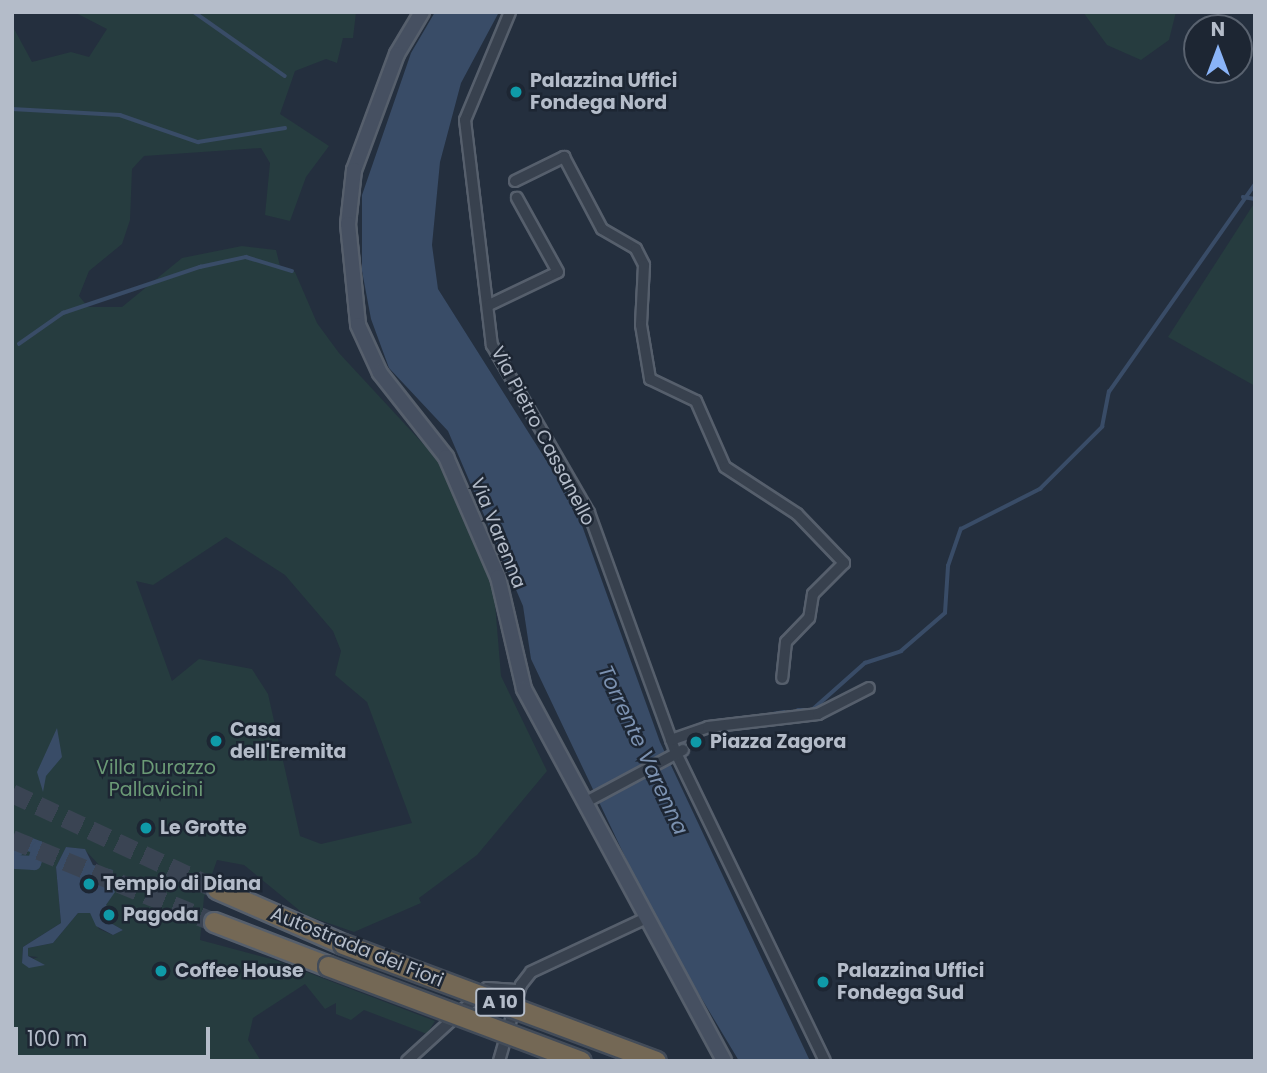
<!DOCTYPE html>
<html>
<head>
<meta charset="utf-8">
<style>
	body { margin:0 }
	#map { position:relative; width:1267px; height:1073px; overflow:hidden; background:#242f3e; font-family:Poppins,sans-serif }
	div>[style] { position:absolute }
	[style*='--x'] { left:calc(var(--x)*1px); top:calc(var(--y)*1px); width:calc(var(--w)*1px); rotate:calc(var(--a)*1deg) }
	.green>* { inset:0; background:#263c3f }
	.water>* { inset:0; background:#394c67 }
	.stream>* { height:3.5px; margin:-1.75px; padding:0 1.75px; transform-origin:1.75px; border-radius:1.75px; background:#394c67 }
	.canal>* { height:14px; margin:-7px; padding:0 7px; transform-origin:7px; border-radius:7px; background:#394c67 }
	.highway-tunnel>* { height:19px; margin-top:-9.5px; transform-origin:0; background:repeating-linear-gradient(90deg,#3a4453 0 19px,transparent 0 29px) }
	.roads { filter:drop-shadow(2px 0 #565f6c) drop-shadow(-2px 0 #565f6c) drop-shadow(0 2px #565f6c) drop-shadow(0 -2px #565f6c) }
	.street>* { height:10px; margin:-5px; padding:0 5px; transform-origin:5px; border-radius:5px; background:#38414e }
	.secondary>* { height:14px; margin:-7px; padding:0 7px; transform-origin:7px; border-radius:7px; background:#465061 }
	.highway>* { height:19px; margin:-9.5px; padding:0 9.5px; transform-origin:9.5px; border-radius:9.5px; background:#746855 }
	.bridges { filter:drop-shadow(2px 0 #434c59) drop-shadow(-2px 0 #434c59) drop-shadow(0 2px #434c59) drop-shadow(0 -2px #434c59) }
	.highway-bridge>* { height:19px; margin:-9.5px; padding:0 9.5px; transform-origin:9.5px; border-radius:9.5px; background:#746855 }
	.dots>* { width:19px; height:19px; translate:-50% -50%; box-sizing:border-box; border:4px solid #1d2633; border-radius:50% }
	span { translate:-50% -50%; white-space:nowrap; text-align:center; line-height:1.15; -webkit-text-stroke:5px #1d2633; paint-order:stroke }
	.shield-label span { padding:2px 5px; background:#1d2633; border:2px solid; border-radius:5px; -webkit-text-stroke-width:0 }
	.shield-label { font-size:18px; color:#b4bcc9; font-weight:700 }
	.poi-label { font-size:19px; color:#b4bcc9; font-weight:700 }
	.left { translate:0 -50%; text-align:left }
	.street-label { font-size:19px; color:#b4bcc9 }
	.park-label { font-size:19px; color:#6b9a76 }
	.water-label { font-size:21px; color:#7c92b1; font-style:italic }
	.frame { position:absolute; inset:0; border:14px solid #b4bcc9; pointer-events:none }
	.north { position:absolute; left:1183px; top:14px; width:70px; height:70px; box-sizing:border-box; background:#1d2633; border:2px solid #59626f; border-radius:50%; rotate:0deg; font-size:19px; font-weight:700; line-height:28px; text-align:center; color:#b4bcc9 }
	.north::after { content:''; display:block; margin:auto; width:24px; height:32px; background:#8ab4f8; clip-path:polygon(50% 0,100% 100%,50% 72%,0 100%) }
	.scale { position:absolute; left:14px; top:1027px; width:196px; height:32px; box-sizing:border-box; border:4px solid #b4bcc9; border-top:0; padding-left:9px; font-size:21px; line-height:24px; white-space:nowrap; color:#b4bcc9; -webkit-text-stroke:5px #1d2633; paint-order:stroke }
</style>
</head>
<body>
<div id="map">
	<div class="green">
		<div style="clip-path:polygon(evenodd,74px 12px,356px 12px,353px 38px,343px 38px,337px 63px,326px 59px,295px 71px,280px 114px,329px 146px,306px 177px,290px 221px,265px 215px,270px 163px,261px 148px,144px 156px,132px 169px,130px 220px,122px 244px,89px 271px,79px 296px,88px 307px,122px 307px,182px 258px,242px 246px,276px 250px,280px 266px,295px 272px,317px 323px,339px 353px,439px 461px,494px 591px,501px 676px,547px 771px,477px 855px,419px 898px,421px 903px,354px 932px,305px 915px,244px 865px,217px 860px,204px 897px,200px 940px,275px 960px,435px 1021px,427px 1034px,364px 1010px,351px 1020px,336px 1014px,336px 1003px,325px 1009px,305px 984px,253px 1018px,248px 1040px,261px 1061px,12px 1061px,12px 25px,32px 62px,71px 52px,89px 57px,107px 29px,74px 12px,226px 537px,285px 575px,333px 631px,341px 651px,335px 675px,367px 702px,412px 823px,321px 844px,300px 836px,268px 694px,252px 669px,199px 659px,172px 681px,136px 581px,153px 585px,226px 537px,74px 12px,66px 847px,84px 849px,101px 867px,114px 892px,99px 917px,123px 930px,113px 935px,99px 929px,90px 913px,78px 913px,53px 943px,28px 948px,28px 956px,38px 957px,22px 963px,23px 947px,61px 923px,56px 867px,66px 847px)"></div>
		<div style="clip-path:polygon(1083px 12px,1176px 12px,1169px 40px,1141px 60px,1107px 45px)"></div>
		<div style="clip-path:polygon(1255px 202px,1255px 386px,1168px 337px)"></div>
	</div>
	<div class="water">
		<div style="clip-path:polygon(435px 12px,499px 12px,461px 83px,440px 162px,432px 245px,438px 289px,575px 506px,660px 742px,810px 1061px,739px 1061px,657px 924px,531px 659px,523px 606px,448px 431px,389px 368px,371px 319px,362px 271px,362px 195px,411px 53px)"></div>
		<div style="clip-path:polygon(57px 728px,62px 757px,46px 776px,43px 792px,37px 772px)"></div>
		<div style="clip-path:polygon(66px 847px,85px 849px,93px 865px,113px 870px,107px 879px,115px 892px,106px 905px,111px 911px,100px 917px,123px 930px,113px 935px,96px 926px,90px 913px,78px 913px,53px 943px,28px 948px,28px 956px,45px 965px,29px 968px,22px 963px,23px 947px,61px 923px,56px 867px)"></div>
	</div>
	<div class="stream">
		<div style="--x:194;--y:12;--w:111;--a:35.1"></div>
		<div style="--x:12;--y:109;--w:108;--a:3.2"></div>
		<div style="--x:120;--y:115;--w:83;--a:19.1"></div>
		<div style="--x:198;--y:142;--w:88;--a:-9.1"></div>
		<div style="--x:1243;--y:197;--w:12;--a:9"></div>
		<div style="--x:19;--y:344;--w:54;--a:-35.2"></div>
		<div style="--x:63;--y:313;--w:145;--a:-18.6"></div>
		<div style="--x:200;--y:267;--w:47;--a:-12.3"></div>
		<div style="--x:246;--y:257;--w:48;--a:16.9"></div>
		<div style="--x:798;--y:710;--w:7;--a:0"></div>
		<div style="--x:812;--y:710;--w:71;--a:-41.6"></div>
		<div style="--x:865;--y:663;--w:38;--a:-18"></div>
		<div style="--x:901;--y:651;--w:58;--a:-40.8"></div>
		<div style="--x:945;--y:613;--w:47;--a:-86.3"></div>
		<div style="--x:948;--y:566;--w:39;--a:-71"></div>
		<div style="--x:961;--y:529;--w:89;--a:-26.9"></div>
		<div style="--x:1040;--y:489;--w:88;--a:-45"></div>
		<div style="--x:1102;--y:427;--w:36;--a:-79"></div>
		<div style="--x:1109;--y:392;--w:254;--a:-54.9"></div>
		<div style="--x:773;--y:714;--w:11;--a:-10"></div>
	</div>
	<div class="canal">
		<div style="--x:12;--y:853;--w:17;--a:-36"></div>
		<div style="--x:26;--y:843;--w:14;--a:21"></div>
		<div style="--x:39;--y:848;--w:16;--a:108"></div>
		<div style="--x:34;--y:863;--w:22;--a:-177"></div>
	</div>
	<div class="highway-tunnel">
		<div style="--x:12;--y:793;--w:226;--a:25.1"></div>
		<div style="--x:12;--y:839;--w:218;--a:22.3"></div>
	</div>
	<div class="roads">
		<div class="street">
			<div style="--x:510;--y:12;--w:117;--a:112.6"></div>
			<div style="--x:465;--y:120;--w:227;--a:83.2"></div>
			<div style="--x:492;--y:345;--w:194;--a:60"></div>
			<div style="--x:589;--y:513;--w:255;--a:70.1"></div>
			<div style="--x:676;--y:753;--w:342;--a:64.2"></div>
			<div style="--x:515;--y:181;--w:55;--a:-26.1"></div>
			<div style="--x:564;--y:157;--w:81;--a:62.2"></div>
			<div style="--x:602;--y:229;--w:39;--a:30"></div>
			<div style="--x:636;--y:249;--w:18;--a:63"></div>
			<div style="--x:644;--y:265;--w:60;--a:92.9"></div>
			<div style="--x:641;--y:325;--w:55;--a:80.5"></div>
			<div style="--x:650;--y:379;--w:51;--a:25.6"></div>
			<div style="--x:696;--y:401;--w:72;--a:66.3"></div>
			<div style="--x:725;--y:467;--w:86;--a:33.1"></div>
			<div style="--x:797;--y:514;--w:68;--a:46.2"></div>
			<div style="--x:844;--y:563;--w:44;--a:135"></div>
			<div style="--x:813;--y:594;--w:24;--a:99"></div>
			<div style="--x:809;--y:618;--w:33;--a:134"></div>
			<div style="--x:786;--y:642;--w:36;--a:96"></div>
			<div style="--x:489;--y:305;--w:76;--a:-25.6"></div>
			<div style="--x:558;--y:272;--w:85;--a:-119"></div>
			<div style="--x:671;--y:740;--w:39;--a:-19"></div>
			<div style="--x:708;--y:727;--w:111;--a:-6.7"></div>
			<div style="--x:818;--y:714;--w:57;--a:-27"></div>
			<div style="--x:586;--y:802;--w:110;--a:-28.2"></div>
			<div style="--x:407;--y:1061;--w:108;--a:-42.4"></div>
			<div style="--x:487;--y:988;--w:32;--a:4"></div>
			<div style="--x:499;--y:1061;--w:79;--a:-73.9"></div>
			<div style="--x:521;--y:985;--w:16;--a:-52"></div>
			<div style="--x:531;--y:972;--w:125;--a:-25.1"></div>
		</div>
		<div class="secondary">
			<div style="--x:422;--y:12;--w:49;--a:120.8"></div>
			<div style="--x:397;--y:54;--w:124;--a:110.3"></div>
			<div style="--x:354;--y:170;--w:54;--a:96.3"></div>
			<div style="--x:348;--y:224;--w:101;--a:84.3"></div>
			<div style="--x:358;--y:325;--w:53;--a:65.4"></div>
			<div style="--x:380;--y:373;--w:107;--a:51.8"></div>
			<div style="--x:446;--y:457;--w:131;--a:66.6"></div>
			<div style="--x:498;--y:577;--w:115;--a:76.9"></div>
			<div style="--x:524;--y:689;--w:422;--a:61.7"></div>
		</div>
		<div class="highway">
			<div style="--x:217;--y:889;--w:137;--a:23.6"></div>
			<div style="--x:214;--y:922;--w:122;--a:21.1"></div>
		</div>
	</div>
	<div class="bridges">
		<div class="highway-bridge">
			<div style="--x:343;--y:944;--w:334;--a:20.5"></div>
			<div style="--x:328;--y:966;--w:270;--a:20.6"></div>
		</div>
	</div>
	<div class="dots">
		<div style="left:516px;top:92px;background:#0f9aa8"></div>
		<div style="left:216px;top:741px;background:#0f9aa8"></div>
		<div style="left:696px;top:742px;background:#0f9aa8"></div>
		<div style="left:146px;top:828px;background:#0f9aa8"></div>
		<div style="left:89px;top:884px;background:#0f9aa8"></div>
		<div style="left:109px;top:915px;background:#0f9aa8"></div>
		<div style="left:161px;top:971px;background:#0f9aa8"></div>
		<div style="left:823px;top:982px;background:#0f9aa8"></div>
	</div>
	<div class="shield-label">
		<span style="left:500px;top:1002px">A 10</span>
	</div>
	<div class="poi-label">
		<span class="left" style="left:530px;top:92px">Palazzina Uffici<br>Fondega Nord</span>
		<span class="left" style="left:230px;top:741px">Casa<br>dell'Eremita</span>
		<span class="left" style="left:710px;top:742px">Piazza Zagora</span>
		<span class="left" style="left:160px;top:828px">Le Grotte</span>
		<span class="left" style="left:103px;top:884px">Tempio di Diana</span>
		<span class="left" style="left:123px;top:915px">Pagoda</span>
		<span class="left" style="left:175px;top:971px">Coffee House</span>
		<span class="left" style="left:837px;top:982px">Palazzina Uffici<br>Fondega Sud</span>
	</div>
	<div class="street-label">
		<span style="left:543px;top:436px;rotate:62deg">Via Pietro Cassanello</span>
		<span style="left:498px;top:533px;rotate:68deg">Via Varenna</span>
		<span style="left:357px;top:947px;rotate:22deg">Autostrada dei Fiori</span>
	</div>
	<div class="park-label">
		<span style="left:156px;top:779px">Villa Durazzo<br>Pallavicini</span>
	</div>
	<div class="water-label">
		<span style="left:643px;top:750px;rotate:65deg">Torrente Varenna</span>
	</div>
	<div class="frame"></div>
	<div class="north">N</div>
	<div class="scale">100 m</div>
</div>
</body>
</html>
